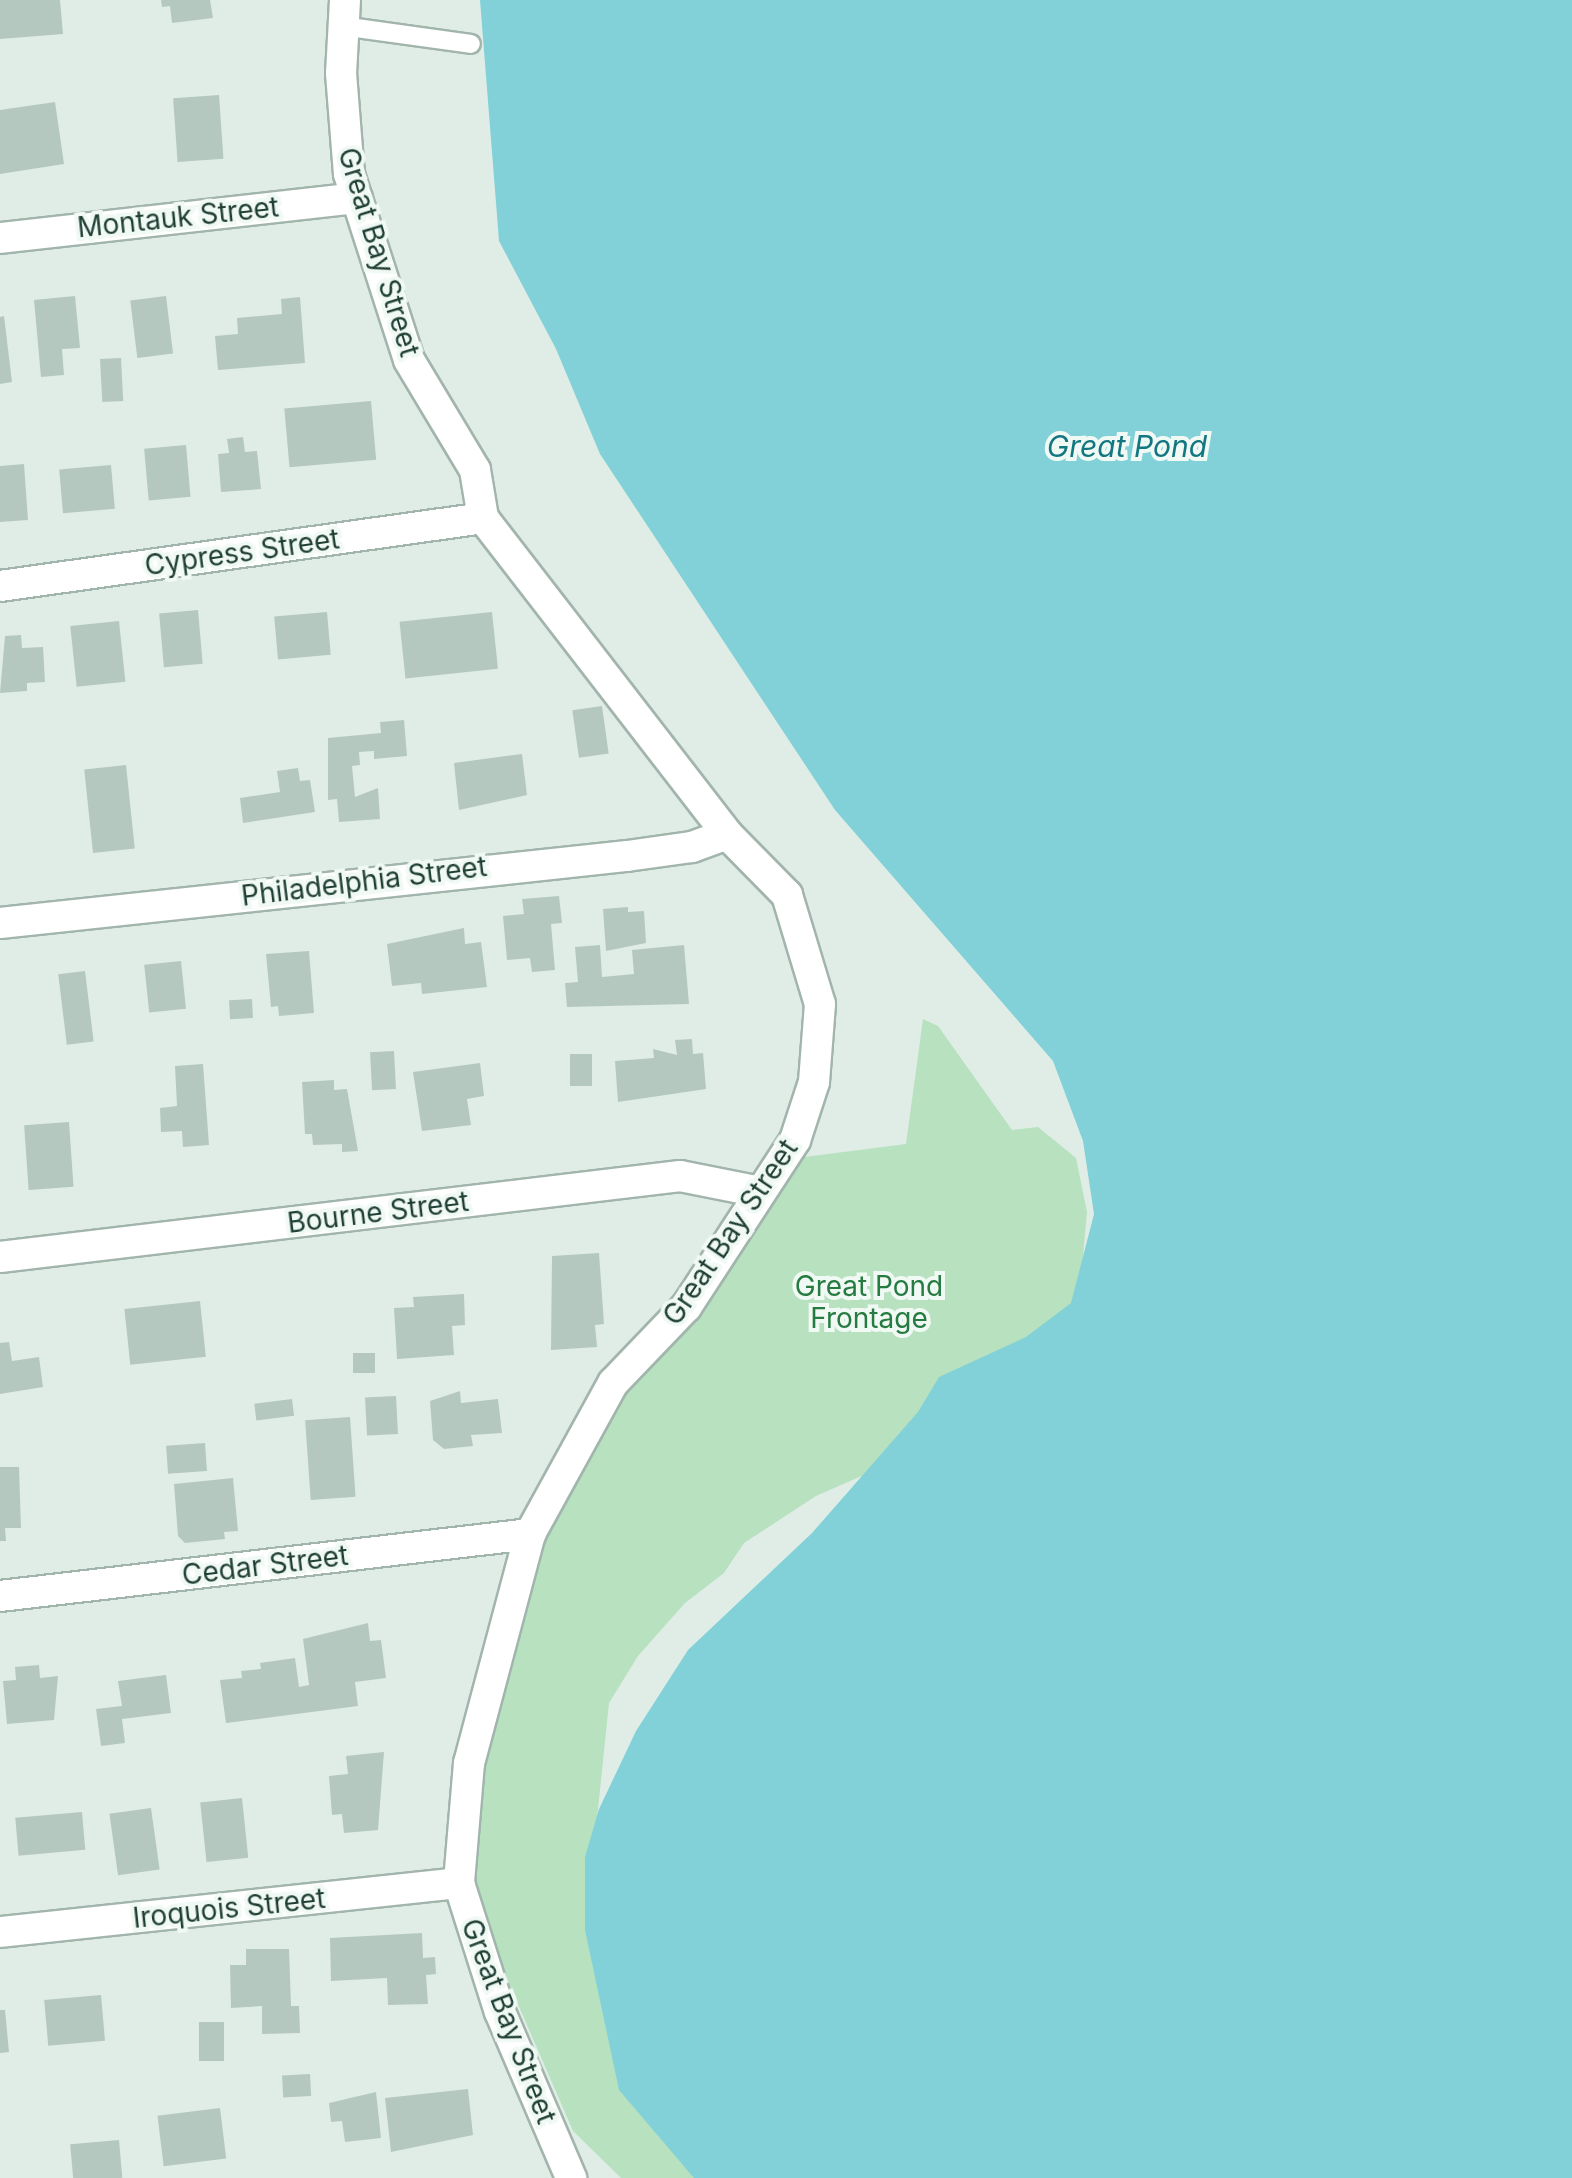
<!DOCTYPE html>
<html>
<head>
<meta charset="utf-8">
<style>
	body { margin:0 }
	#map { position:relative; width:1572px; height:2178px; overflow:hidden; background:#e0ede6; font-family:Inter,sans-serif }
	div>[style] { position:absolute }
	[style*='--x'] { left:calc(var(--x)*1px); top:calc(var(--y)*1px); width:calc(var(--w)*1px); rotate:calc(var(--a)*1deg) }
	.green>* { inset:0; background:#b7e1bf }
	.water>* { inset:0; background:#82d1d8 }
	.building>* { inset:0; background:#b5c8bf; transform-origin:0 0 }
	.roads { filter:drop-shadow(2px 0 #a2b5ad) drop-shadow(-2px 0 #a2b5ad) drop-shadow(0 2px #a2b5ad) drop-shadow(0 -2px #a2b5ad) }
	.lane>* { height:18px; margin:-9px; padding:0 9px; transform-origin:9px; border-radius:9px; background:#fff }
	.street>* { height:30px; margin:-15px; padding:0 15px; transform-origin:15px; border-radius:15px; background:#fff }
	span { translate:-50% -50%; white-space:nowrap; text-align:center; line-height:1.15; -webkit-text-stroke:8px #f1f9f5; paint-order:stroke }
	.street-label { font-size:28px; color:#1f3f34 }
	.park-label { font-size:28px; color:#257b40 }
	.water-label { font-size:30px; color:#137782; font-style:italic }
</style>
</head>
<body>
<div id="map">
	<div class="green">
		<div style="clip-path:polygon(923px 1019px,938px 1026px,1012px 1130px,1038px 1127px,1076px 1158px,1087px 1212px,1081px 1279px,1074px 1302px,907px 1456px,816px 1496px,744px 1543px,724px 1573px,685px 1603px,638px 1656px,609px 1703px,597px 1819px,717px 2178px,621px 2178px,573px 2131px,474px 1903px,468px 1774px,534px 1520px,781px 1160px,906px 1144px)"></div>
	</div>
	<div class="water">
		<div style="clip-path:polygon(480px 0,1572px 0,1572px 2178px,694px 2178px,619px 2090px,585px 1930px,585px 1857px,599px 1809px,636px 1731px,688px 1650px,812px 1533px,918px 1412px,939px 1377px,1026px 1337px,1071px 1303px,1094px 1214px,1083px 1141px,1053px 1061px,835px 810px,600px 454px,556px 349px,499px 241px)"></div>
	</div>
	<div class="building">
		<div style="clip-path:polygon(0 0,60px 0,63px 34px,0 39px)"></div>
		<div style="clip-path:polygon(161px 0,210px 0,213px 18px,172px 23px,170px 6px,162px 7px)"></div>
		<div style="left:219px;top:95px;width:64px;height:46px;rotate:86deg"></div>
		<div style="clip-path:polygon(55px 102px,64px 164px,0 174px,0 110px)"></div>
		<div style="clip-path:polygon(75px 296px,80px 348px,62px 349px,64px 375px,41px 377px,34px 300px)"></div>
		<div style="left:166px;top:296px;width:58px;height:36px;rotate:83deg"></div>
		<div style="clip-path:polygon(300px 297px,305px 363px,218px 370px,215px 336px,238px 334px,237px 318px,282px 314px,281px 299px)"></div>
		<div style="clip-path:polygon(4px 316px,12px 382px,0 384px,0 317px)"></div>
		<div style="left:121px;top:358px;width:43px;height:21px;rotate:87deg"></div>
		<div style="left:371px;top:401px;width:59px;height:87px;rotate:85deg"></div>
		<div style="clip-path:polygon(243px 437px,245px 452px,257px 451px,261px 489px,221px 492px,218px 454px,229px 453px,227px 439px)"></div>
		<div style="left:186px;top:445px;width:52px;height:42px;rotate:85deg"></div>
		<div style="clip-path:polygon(24px 464px,28px 520px,0 522px,0 466px)"></div>
		<div style="left:111px;top:465px;width:44px;height:52px;rotate:85deg"></div>
		<div style="left:198px;top:610px;width:54px;height:39px;rotate:85deg"></div>
		<div style="left:327px;top:612px;width:43px;height:53px;rotate:85deg"></div>
		<div style="left:492px;top:612px;width:57px;height:93px;rotate:84deg"></div>
		<div style="left:119px;top:621px;width:61px;height:49px;rotate:84deg"></div>
		<div style="clip-path:polygon(21px 635px,22px 648px,43px 647px,45px 682px,27px 683px,27px 691px,0 693px,5px 636px)"></div>
		<div style="left:602px;top:706px;width:48px;height:30px;rotate:82deg"></div>
		<div style="clip-path:polygon(404px 720px,407px 756px,374px 759px,374px 751px,359px 752px,360px 765px,352px 766px,355px 797px,378px 788px,380px 819px,339px 822px,337px 799px,328px 800px,328px 738px,381px 733px,380px 722px)"></div>
		<div style="clip-path:polygon(522px 754px,527px 795px,459px 810px,454px 763px)"></div>
		<div style="left:126px;top:765px;width:84px;height:42px;rotate:84deg"></div>
		<div style="clip-path:polygon(298px 768px,300px 781px,310px 780px,315px 812px,243px 823px,240px 798px,280px 792px,277px 771px)"></div>
		<div style="clip-path:polygon(559px 896px,562px 923px,551px 924px,555px 970px,532px 972px,530px 958px,507px 960px,503px 916px,524px 914px,522px 899px)"></div>
		<div style="clip-path:polygon(628px 907px,628px 912px,644px 911px,646px 943px,606px 951px,603px 909px)"></div>
		<div style="clip-path:polygon(464px 928px,465px 944px,481px 942px,487px 987px,422px 994px,421px 983px,392px 986px,387px 944px)"></div>
		<div style="clip-path:polygon(600px 945px,602px 977px,634px 974px,632px 950px,684px 945px,689px 1004px,567px 1007px,565px 983px,578px 982px,575px 947px)"></div>
		<div style="clip-path:polygon(309px 951px,314px 1013px,279px 1016px,278px 1006px,271px 1007px,266px 954px)"></div>
		<div style="left:181px;top:961px;width:48px;height:37px;rotate:84deg"></div>
		<div style="left:85px;top:971px;width:71px;height:27px;rotate:83deg"></div>
		<div style="left:252px;top:999px;width:19px;height:23px;rotate:87deg"></div>
		<div style="clip-path:polygon(692px 1039px,693px 1054px,703px 1053px,706px 1089px,618px 1102px,615px 1061px,654px 1058px,653px 1049px,677px 1055px,675px 1040px)"></div>
		<div style="left:394px;top:1051px;width:38px;height:24px;rotate:87deg"></div>
		<div style="left:592px;top:1054px;width:32px;height:22px;rotate:90deg"></div>
		<div style="clip-path:polygon(480px 1063px,484px 1096px,467px 1099px,471px 1125px,422px 1131px,413px 1072px)"></div>
		<div style="clip-path:polygon(203px 1064px,209px 1145px,183px 1147px,182px 1131px,161px 1132px,160px 1108px,177px 1106px,175px 1066px)"></div>
		<div style="clip-path:polygon(334px 1080px,334px 1090px,347px 1089px,358px 1151px,342px 1152px,342px 1144px,313px 1145px,312px 1134px,305px 1134px,302px 1082px)"></div>
		<div style="left:69px;top:1122px;width:65px;height:45px;rotate:86deg"></div>
		<div style="clip-path:polygon(599px 1253px,604px 1324px,595px 1325px,597px 1347px,551px 1350px,552px 1256px)"></div>
		<div style="clip-path:polygon(464px 1294px,465px 1325px,452px 1326px,454px 1355px,397px 1359px,394px 1308px,414px 1307px,413px 1297px)"></div>
		<div style="left:200px;top:1301px;width:56px;height:76px;rotate:84deg"></div>
		<div style="clip-path:polygon(9px 1342px,12px 1361px,39px 1357px,43px 1387px,0 1394px,0 1343px)"></div>
		<div style="left:353px;top:1353px;width:22px;height:20px"></div>
		<div style="clip-path:polygon(460px 1391px,461px 1403px,498px 1399px,502px 1433px,471px 1435px,473px 1446px,444px 1449px,433px 1440px,430px 1401px)"></div>
		<div style="left:396px;top:1396px;width:38px;height:31px;rotate:87deg"></div>
		<div style="left:292px;top:1399px;width:17px;height:38px;rotate:83deg"></div>
		<div style="left:350px;top:1417px;width:80px;height:45px;rotate:86deg"></div>
		<div style="left:205px;top:1443px;width:28px;height:39px;rotate:86deg"></div>
		<div style="clip-path:polygon(0 1467px,19px 1467px,21px 1528px,5px 1528px,6px 1541px,0 1541px)"></div>
		<div style="clip-path:polygon(233px 1478px,238px 1531px,224px 1532px,225px 1539px,185px 1543px,178px 1536px,174px 1484px)"></div>
		<div style="clip-path:polygon(368px 1623px,370px 1641px,381px 1640px,386px 1678px,355px 1682px,358px 1706px,226px 1723px,220px 1680px,242px 1678px,241px 1671px,261px 1669px,260px 1663px,295px 1658px,299px 1687px,309px 1685px,303px 1639px)"></div>
		<div style="clip-path:polygon(39px 1665px,40px 1678px,58px 1676px,54px 1720px,7px 1724px,3px 1681px,16px 1680px,15px 1667px)"></div>
		<div style="clip-path:polygon(166px 1675px,171px 1713px,122px 1719px,125px 1743px,101px 1746px,96px 1709px,122px 1706px,118px 1681px)"></div>
		<div style="clip-path:polygon(384px 1752px,378px 1830px,344px 1833px,342px 1814px,332px 1815px,329px 1776px,348px 1774px,346px 1756px)"></div>
		<div style="left:242px;top:1798px;width:60px;height:42px;rotate:84deg"></div>
		<div style="left:151px;top:1808px;width:62px;height:42px;rotate:82deg"></div>
		<div style="left:82px;top:1812px;width:38px;height:67px;rotate:85deg"></div>
		<div style="clip-path:polygon(422px 1933px,423px 1958px,435px 1957px,436px 1974px,426px 1975px,428px 2004px,388px 2005px,387px 1978px,331px 1981px,330px 1938px)"></div>
		<div style="clip-path:polygon(246px 1949px,289px 1949px,291px 2006px,299px 2006px,300px 2033px,262px 2034px,262px 2006px,231px 2008px,230px 1965px,246px 1965px)"></div>
		<div style="left:101px;top:1995px;width:46px;height:57px;rotate:85deg"></div>
		<div style="clip-path:polygon(0 2010px,5px 2010px,9px 2052px,0 2053px)"></div>
		<div style="left:199px;top:2022px;width:25px;height:39px"></div>
		<div style="left:310px;top:2074px;width:22px;height:28px;rotate:87deg"></div>
		<div style="clip-path:polygon(468px 2089px,473px 2135px,391px 2152px,385px 2098px)"></div>
		<div style="clip-path:polygon(376px 2092px,381px 2138px,345px 2142px,342px 2121px,331px 2122px,329px 2103px)"></div>
		<div style="left:220px;top:2108px;width:51px;height:63px;rotate:83deg"></div>
		<div style="left:119px;top:2140px;width:38px;height:49px;rotate:85deg"></div>
	</div>
	<div class="roads">
		<div class="lane">
			<div style="--x:342;--y:26;--w:130;--a:7.9"></div>
		</div>
		<div class="street">
			<div style="--x:345;--y:0;--w:73;--a:93.1"></div>
			<div style="--x:341;--y:73;--w:101;--a:85.5"></div>
			<div style="--x:349;--y:174;--w:195;--a:72.1"></div>
			<div style="--x:409;--y:360;--w:128;--a:59"></div>
			<div style="--x:475;--y:470;--w:49;--a:80.5"></div>
			<div style="--x:483;--y:518;--w:399;--a:52.3"></div>
			<div style="--x:727;--y:834;--w:86;--a:45.5"></div>
			<div style="--x:787;--y:895;--w:114;--a:73.2"></div>
			<div style="--x:820;--y:1004;--w:78;--a:94.4"></div>
			<div style="--x:814;--y:1082;--w:61;--a:108.1"></div>
			<div style="--x:795;--y:1140;--w:199;--a:123.1"></div>
			<div style="--x:686;--y:1307;--w:105;--a:133.8"></div>
			<div style="--x:613;--y:1383;--w:172;--a:118.8"></div>
			<div style="--x:530;--y:1534;--w:237;--a:104.9"></div>
			<div style="--x:469;--y:1763;--w:120;--a:94.8"></div>
			<div style="--x:459;--y:1883;--w:135;--a:72.4"></div>
			<div style="--x:500;--y:2012;--w:181;--a:66.8"></div>
			<div style="--x:0;--y:238;--w:359;--a:-6.4"></div>
			<div style="--x:0;--y:586;--w:488;--a:-8"></div>
			<div style="--x:0;--y:923;--w:631;--a:-6.1"></div>
			<div style="--x:627;--y:856;--w:66;--a:-7.9"></div>
			<div style="--x:692;--y:847;--w:37;--a:-20"></div>
			<div style="--x:0;--y:1257;--w:685;--a:-6.79"></div>
			<div style="--x:680;--y:1176;--w:77;--a:11.2"></div>
			<div style="--x:0;--y:1596;--w:534;--a:-6.67"></div>
			<div style="--x:0;--y:1932;--w:462;--a:-6.1"></div>
		</div>
	</div>
	<div class="street-label">
		<span style="left:178px;top:217px;rotate:-6deg">Montauk Street</span>
		<span style="left:379px;top:252px;rotate:73deg">Great Bay Street</span>
		<span style="left:242px;top:552px;rotate:-8deg">Cypress Street</span>
		<span style="left:364px;top:881px;rotate:-7deg">Philadelphia Street</span>
		<span style="left:378px;top:1212px;rotate:-7deg">Bourne Street</span>
		<span style="left:730px;top:1232px;rotate:-56deg">Great Bay Street</span>
		<span style="left:265px;top:1565px;rotate:-7deg">Cedar Street</span>
		<span style="left:229px;top:1908px;rotate:-6deg">Iroquois Street</span>
		<span style="left:509px;top:2021px;rotate:69deg">Great Bay Street</span>
	</div>
	<div class="park-label">
		<span style="left:869px;top:1302px">Great Pond<br>Frontage</span>
	</div>
	<div class="water-label">
		<span style="left:1127px;top:446px">Great Pond</span>
	</div>
</div>
</body>
</html>
